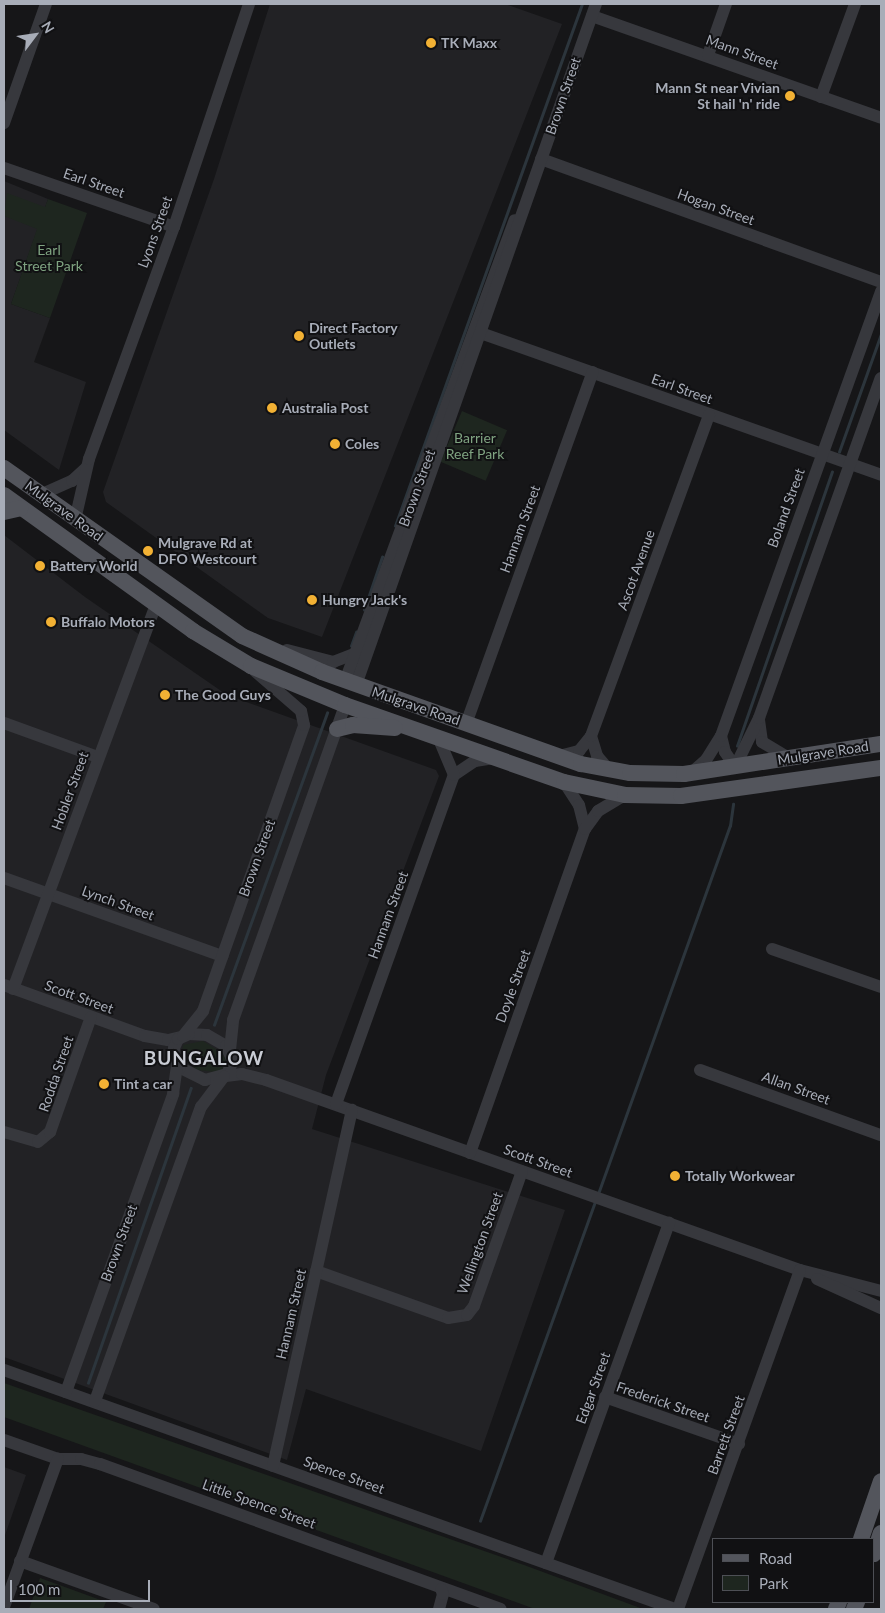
<!DOCTYPE html>
<html>
<head>
<meta charset="utf-8">
<style>
	body { margin:0 }
	#map { position:relative; width:885px; height:1613px; overflow:hidden; background:#161618; font-family:Lato,sans-serif }
	div>[style] { position:absolute }
	[style*='--x'] { left:calc(var(--x)*1px); top:calc(var(--y)*1px); width:calc(var(--w)*1px); rotate:calc(var(--a)*1deg) }
	.built>* { inset:0; background:#222225 }
	.green>* { inset:0; background:#1e261f; transform-origin:0 0 }
	.stream>* { height:2.5px; margin:-1.25px; padding:0 1.25px; transform-origin:1.25px; border-radius:1.25px; background:#2c353c }
	.minor>* { height:12px; margin:-6px; padding:0 6px; transform-origin:6px; border-radius:6px; background:#37383d }
	.major>* { height:16px; margin:-8px; padding:0 8px; transform-origin:8px; border-radius:8px; background:#53555c }
	.dots>* { width:14px; height:14px; translate:-50% -50%; box-sizing:border-box; border:2px solid #111113; border-radius:50% }
	span { translate:-50% -50%; white-space:nowrap; text-align:center; line-height:1.15; -webkit-text-stroke:4px #111113; paint-order:stroke }
	.poi-label { font-size:14px; color:#a8adb8; font-weight:700 }
	.left { translate:0 -50%; text-align:left }
	.right { translate:-100% -50%; text-align:right }
	.street-label { font-size:14px; color:#a8adb8 }
	.park-label { font-size:14px; color:#7fa381 }
	.district-label { font-size:19px; color:#c9ccd4; font-weight:700; letter-spacing:1px }
	.frame { position:absolute; inset:0; border:5px solid #a8adb8; pointer-events:none }
	.legend { position:absolute; left:712px; top:1538px; width:162px; height:65px; box-sizing:border-box; background:#111113; border:1px solid #4d4f55; margin:0; padding:6px 9px; list-style:none; font-size:15px; color:#a8adb8 }
	.legend li { display:flex; align-items:center; gap:10px; height:25px }
	.legend b { width:25px; border:1px solid #4d4f55 }
	.north { position:absolute; left:10px; top:10px; width:50px; height:50px; -webkit-text-stroke:4px #111113; paint-order:stroke; rotate:59deg; font-size:14px; font-weight:700; line-height:20px; text-align:center; color:#a8adb8 }
	.north::after { content:''; display:block; margin:auto; width:18px; height:22px; background:#a8adb8; clip-path:polygon(50% 0,100% 100%,50% 72%,0 100%) }
	.scale { position:absolute; left:10px; top:1580px; width:140px; height:22px; box-sizing:border-box; border:2px solid #a8adb8; border-top:0; padding-left:6px; font-size:15px; line-height:18px; white-space:nowrap; color:#a8adb8; -webkit-text-stroke:4px #111113; paint-order:stroke }
</style>
</head>
<body>
<div id="map">
	<div class="built">
		<div style="clip-path:polygon(270px 4px,505px 4px,562px 24px,322px 637px,268px 618px,106px 502px,103px 492px,214px 179px)"></div>
		<div style="clip-path:polygon(4px 181px,48px 199px,11px 304px,50px 318px,34px 362px,86px 382px,59px 470px,4px 430px)"></div>
		<div style="clip-path:polygon(4px 535px,85px 597px,227px 695px,436px 770px,439px 776px,326px 1075px,312px 1129px,565px 1210px,481px 1451px,306px 1389px,287px 1460px,4px 1357px)"></div>
		<div style="clip-path:polygon(4px 1467px,26px 1475px,4px 1538px)"></div>
	</div>
	<div class="green">
		<div style="clip-path:polygon(7px 193px,45px 207px,48px 199px,87px 213px,50px 318px,11px 304px,37px 229px,4px 216px)"></div>
		<div style="left:462px;top:411px;width:49px;height:55px;rotate:23deg"></div>
		<div style="clip-path:polygon(203px 1041px,222px 1053px,226px 1061px,222px 1069px,215px 1072px,197px 1070px,182px 1058px,183px 1045px)"></div>
		<div style="clip-path:polygon(4px 1383px,524px 1565px,643px 1609px,535px 1609px,4px 1417px)"></div>
		<div style="clip-path:polygon(40px 1578px,106px 1602px,103px 1609px,29px 1609px)"></div>
	</div>
	<div class="stream">
		<div style="--x:839;--y:452;--w:125;--a:-70.4"></div>
		<div style="--x:395;--y:526;--w:554;--a:-70.29"></div>
		<div style="--x:364;--y:610;--w:56;--a:-71.2"></div>
		<div style="--x:351;--y:646;--w:15;--a:-70"></div>
		<div style="--x:737;--y:746;--w:290;--a:-70.9"></div>
		<div style="--x:214;--y:1025;--w:332;--a:-70.1"></div>
		<div style="--x:598;--y:1194;--w:391;--a:-70.3"></div>
		<div style="--x:730;--y:826;--w:22;--a:-82"></div>
		<div style="--x:88;--y:1383;--w:312;--a:-70.8"></div>
		<div style="--x:480;--y:1521;--w:340;--a:-70.2"></div>
	</div>
	<div class="minor">
		<div style="--x:592;--y:16;--w:306;--a:19.4"></div>
		<div style="--x:708;--y:55;--w:54;--a:-70.6"></div>
		<div style="--x:821;--y:97;--w:99;--a:-69.9"></div>
		<div style="--x:4;--y:123;--w:126;--a:-70.6"></div>
		<div style="--x:541;--y:159;--w:362;--a:19.9"></div>
		<div style="--x:4;--y:168;--w:180;--a:19.1"></div>
		<div style="--x:475;--y:331;--w:431;--a:19.5"></div>
		<div style="--x:40;--y:495;--w:35;--a:-24"></div>
		<div style="--x:72;--y:481;--w:19;--a:-43"></div>
		<div style="--x:75;--y:520;--w:63;--a:-77.1"></div>
		<div style="--x:89;--y:459;--w:247;--a:-69.9"></div>
		<div style="--x:174;--y:227;--w:235;--a:-71.4"></div>
		<div style="--x:287;--y:650;--w:48;--a:14.6"></div>
		<div style="--x:333;--y:662;--w:22;--a:-21"></div>
		<div style="--x:345;--y:681;--w:491;--a:-69.8"></div>
		<div style="--x:356;--y:685;--w:722;--a:-70.59"></div>
		<div style="--x:759;--y:720;--w:22;--a:82"></div>
		<div style="--x:762;--y:742;--w:31;--a:31"></div>
		<div style="--x:4;--y:723;--w:100;--a:19.9"></div>
		<div style="--x:466;--y:724;--w:374;--a:-70.2"></div>
		<div style="--x:591;--y:736;--w:21;--a:73"></div>
		<div style="--x:597;--y:756;--w:18;--a:49"></div>
		<div style="--x:721;--y:736;--w:16;--a:76"></div>
		<div style="--x:725;--y:752;--w:18;--a:56"></div>
		<div style="--x:735;--y:767;--w:55;--a:-63.9"></div>
		<div style="--x:759;--y:718;--w:361;--a:-70.3"></div>
		<div style="--x:559;--y:756;--w:21;--a:-14"></div>
		<div style="--x:579;--y:751;--w:19;--a:-51"></div>
		<div style="--x:591;--y:736;--w:342;--a:-69.8"></div>
		<div style="--x:691;--y:773;--w:20;--a:-41"></div>
		<div style="--x:706;--y:760;--w:28;--a:-58"></div>
		<div style="--x:721;--y:736;--w:473;--a:-70.2"></div>
		<div style="--x:454;--y:775;--w:25;--a:-34"></div>
		<div style="--x:475;--y:761;--w:19;--a:-9"></div>
		<div style="--x:564;--y:782;--w:27;--a:57"></div>
		<div style="--x:579;--y:805;--w:25;--a:76"></div>
		<div style="--x:4;--y:878;--w:232;--a:19.7"></div>
		<div style="--x:772;--y:949;--w:115;--a:19.2"></div>
		<div style="--x:4;--y:985;--w:150;--a:19.9"></div>
		<div style="--x:145;--y:1036;--w:23;--a:10"></div>
		<div style="--x:168;--y:1040;--w:13;--a:-13"></div>
		<div style="--x:13;--y:989;--w:411;--a:-69.6"></div>
		<div style="--x:189;--y:1034;--w:18;--a:3"></div>
		<div style="--x:207;--y:1035;--w:22;--a:30"></div>
		<div style="--x:226;--y:1046;--w:17;--a:65"></div>
		<div style="--x:233;--y:1061;--w:14;--a:115"></div>
		<div style="--x:227;--y:1074;--w:23;--a:165"></div>
		<div style="--x:205;--y:1080;--w:28;--a:-154"></div>
		<div style="--x:180;--y:1068;--w:14;--a:-120"></div>
		<div style="--x:173;--y:1056;--w:8;--a:-83"></div>
		<div style="--x:174;--y:1048;--w:10;--a:-66"></div>
		<div style="--x:178;--y:1039;--w:12;--a:-24"></div>
		<div style="--x:183;--y:1036;--w:32;--a:-51"></div>
		<div style="--x:203;--y:1011;--w:303;--a:-70.5"></div>
		<div style="--x:304;--y:725;--w:14;--a:-102"></div>
		<div style="--x:301;--y:711;--w:60;--a:-139.1"></div>
		<div style="--x:230;--y:1050;--w:30;--a:-84"></div>
		<div style="--x:233;--y:1020;--w:334;--a:-70.4"></div>
		<div style="--x:700;--y:1070;--w:192;--a:19.8"></div>
		<div style="--x:226;--y:1076;--w:16;--a:-7"></div>
		<div style="--x:242;--y:1074;--w:25;--a:14"></div>
		<div style="--x:266;--y:1080;--w:567;--a:19.59"></div>
		<div style="--x:800;--y:1270;--w:84;--a:14.5"></div>
		<div style="--x:336;--y:1104;--w:350;--a:-70.3"></div>
		<div style="--x:454;--y:775;--w:41;--a:-112.8"></div>
		<div style="--x:4;--y:1132;--w:35;--a:16"></div>
		<div style="--x:38;--y:1142;--w:16;--a:-40"></div>
		<div style="--x:50;--y:1132;--w:122;--a:-70.4"></div>
		<div style="--x:470;--y:1153;--w:344;--a:-70.5"></div>
		<div style="--x:585;--y:829;--w:22;--a:-54"></div>
		<div style="--x:598;--y:811;--w:31;--a:-31"></div>
		<div style="--x:316;--y:1271;--w:140;--a:19.6"></div>
		<div style="--x:448;--y:1318;--w:19;--a:-9"></div>
		<div style="--x:467;--y:1315;--w:11;--a:-52"></div>
		<div style="--x:474;--y:1306;--w:143;--a:-70.4"></div>
		<div style="--x:817;--y:1279;--w:70;--a:24.4"></div>
		<div style="--x:4;--y:1370;--w:712;--a:19.61"></div>
		<div style="--x:66;--y:1392;--w:317;--a:-70.2"></div>
		<div style="--x:173;--y:1094;--w:30;--a:-82"></div>
		<div style="--x:605;--y:1397;--w:142;--a:19.3"></div>
		<div style="--x:95;--y:1401;--w:313;--a:-70.2"></div>
		<div style="--x:201;--y:1107;--w:38;--a:-53"></div>
		<div style="--x:4;--y:1440;--w:57;--a:19.4"></div>
		<div style="--x:58;--y:1459;--w:23;--a:0"></div>
		<div style="--x:81;--y:1459;--w:20;--a:15"></div>
		<div style="--x:100;--y:1464;--w:426;--a:19.9"></div>
		<div style="--x:273;--y:1466;--w:365;--a:-77.5"></div>
		<div style="--x:20;--y:1561;--w:142;--a:19.7"></div>
		<div style="--x:546;--y:1563;--w:362;--a:-70.1"></div>
		<div style="--x:4;--y:1607;--w:158;--a:-70"></div>
		<div style="--x:439;--y:1609;--w:16;--a:-75"></div>
		<div style="--x:443;--y:1594;--w:5;--a:-112"></div>
		<div style="--x:678;--y:1609;--w:360;--a:-70.2"></div>
	</div>
	<div class="major">
		<div style="--x:4;--y:468;--w:291;--a:35.2"></div>
		<div style="--x:242;--y:636;--w:88;--a:24.2"></div>
		<div style="--x:322;--y:672;--w:275;--a:19.6"></div>
		<div style="--x:581;--y:764;--w:50;--a:10.4"></div>
		<div style="--x:630;--y:773;--w:54;--a:1.1"></div>
		<div style="--x:684;--y:774;--w:199;--a:-8.7"></div>
		<div style="--x:4;--y:495;--w:233;--a:35.7"></div>
		<div style="--x:193;--y:631;--w:68;--a:31.1"></div>
		<div style="--x:251;--y:666;--w:102;--a:22.5"></div>
		<div style="--x:345;--y:705;--w:232;--a:19.4"></div>
		<div style="--x:564;--y:782;--w:62;--a:12"></div>
		<div style="--x:625;--y:795;--w:56;--a:1"></div>
		<div style="--x:681;--y:796;--w:202;--a:-8"></div>
		<div style="--x:4;--y:512;--w:17;--a:-13"></div>
		<div style="--x:337;--y:729;--w:16;--a:-14"></div>
		<div style="--x:353;--y:725;--w:42;--a:4.1"></div>
		<div style="--x:861;--y:1539;--w:61;--a:-71"></div>
		<div style="--x:874;--y:1554;--w:22;--a:-72"></div>
		<div style="--x:836;--y:1609;--w:8;--a:-67"></div>
		<div style="--x:854;--y:1609;--w:8;--a:-67"></div>
	</div>
	<div class="dots">
		<div style="left:431px;top:43px;background:#f2b134"></div>
		<div style="left:790px;top:96px;background:#f2b134"></div>
		<div style="left:299px;top:336px;background:#f2b134"></div>
		<div style="left:272px;top:408px;background:#f2b134"></div>
		<div style="left:335px;top:444px;background:#f2b134"></div>
		<div style="left:148px;top:551px;background:#f2b134"></div>
		<div style="left:40px;top:566px;background:#f2b134"></div>
		<div style="left:312px;top:600px;background:#f2b134"></div>
		<div style="left:51px;top:622px;background:#f2b134"></div>
		<div style="left:165px;top:695px;background:#f2b134"></div>
		<div style="left:104px;top:1084px;background:#f2b134"></div>
		<div style="left:675px;top:1176px;background:#f2b134"></div>
	</div>
	<div class="poi-label">
		<span class="left" style="left:441px;top:43px">TK Maxx</span>
		<span class="right" style="left:780px;top:96px">Mann St near Vivian<br>St hail 'n' ride</span>
		<span class="left" style="left:309px;top:336px">Direct Factory<br>Outlets</span>
		<span class="left" style="left:282px;top:408px">Australia Post</span>
		<span class="left" style="left:345px;top:444px">Coles</span>
		<span class="left" style="left:158px;top:551px">Mulgrave Rd at<br>DFO Westcourt</span>
		<span class="left" style="left:50px;top:566px">Battery World</span>
		<span class="left" style="left:322px;top:600px">Hungry Jack's</span>
		<span class="left" style="left:61px;top:622px">Buffalo Motors</span>
		<span class="left" style="left:175px;top:695px">The Good Guys</span>
		<span class="left" style="left:114px;top:1084px">Tint a car</span>
		<span class="left" style="left:685px;top:1176px">Totally Workwear</span>
	</div>
	<div class="street-label">
		<span style="left:742px;top:52px;rotate:20deg">Mann Street</span>
		<span style="left:563px;top:96px;rotate:-71deg">Brown Street</span>
		<span style="left:94px;top:183px;rotate:19deg">Earl Street</span>
		<span style="left:716px;top:207px;rotate:20deg">Hogan Street</span>
		<span style="left:155px;top:232px;rotate:-70deg">Lyons Street</span>
		<span style="left:682px;top:389px;rotate:20deg">Earl Street</span>
		<span style="left:417px;top:488px;rotate:-70deg">Brown Street</span>
		<span style="left:786px;top:508px;rotate:-70deg">Boland Street</span>
		<span style="left:64px;top:511px;rotate:36deg">Mulgrave Road</span>
		<span style="left:520px;top:529px;rotate:-70deg">Hannam Street</span>
		<span style="left:636px;top:570px;rotate:-70deg">Ascot Avenue</span>
		<span style="left:416px;top:706px;rotate:19deg">Mulgrave Road</span>
		<span style="left:823px;top:753px;rotate:-9deg">Mulgrave Road</span>
		<span style="left:70px;top:791px;rotate:-70deg">Hobler Street</span>
		<span style="left:257px;top:858px;rotate:-70deg">Brown Street</span>
		<span style="left:118px;top:903px;rotate:20deg">Lynch Street</span>
		<span style="left:388px;top:915px;rotate:-70deg">Hannam Street</span>
		<span style="left:513px;top:986px;rotate:-70deg">Doyle Street</span>
		<span style="left:79px;top:997px;rotate:20deg">Scott Street</span>
		<span style="left:56px;top:1074px;rotate:-71deg">Rodda Street</span>
		<span style="left:796px;top:1088px;rotate:20deg">Allan Street</span>
		<span style="left:538px;top:1161px;rotate:20deg">Scott Street</span>
		<span style="left:119px;top:1243px;rotate:-70deg">Brown Street</span>
		<span style="left:480px;top:1243px;rotate:-70deg">Wellington Street</span>
		<span style="left:291px;top:1314px;rotate:-77deg">Hannam Street</span>
		<span style="left:593px;top:1388px;rotate:-70deg">Edgar Street</span>
		<span style="left:663px;top:1402px;rotate:19deg">Frederick Street</span>
		<span style="left:726px;top:1435px;rotate:-70deg">Barrett Street</span>
		<span style="left:344px;top:1475px;rotate:20deg">Spence Street</span>
		<span style="left:259px;top:1504px;rotate:20deg">Little Spence Street</span>
	</div>
	<div class="park-label">
		<span style="left:49px;top:258px">Earl<br>Street Park</span>
		<span style="left:475px;top:446px">Barrier<br>Reef Park</span>
	</div>
	<div class="district-label">
		<span style="left:204px;top:1058px">BUNGALOW</span>
	</div>
	<div class="frame"></div>
	<ul class="legend">
	<li><b style="height:6px;background:#53555c"></b>Road</li>
	<li><b style="height:14px;background:#1e261f"></b>Park</li>
	</ul>
	<div class="north">N</div>
	<div class="scale">100 m</div>
</div>
</body>
</html>
